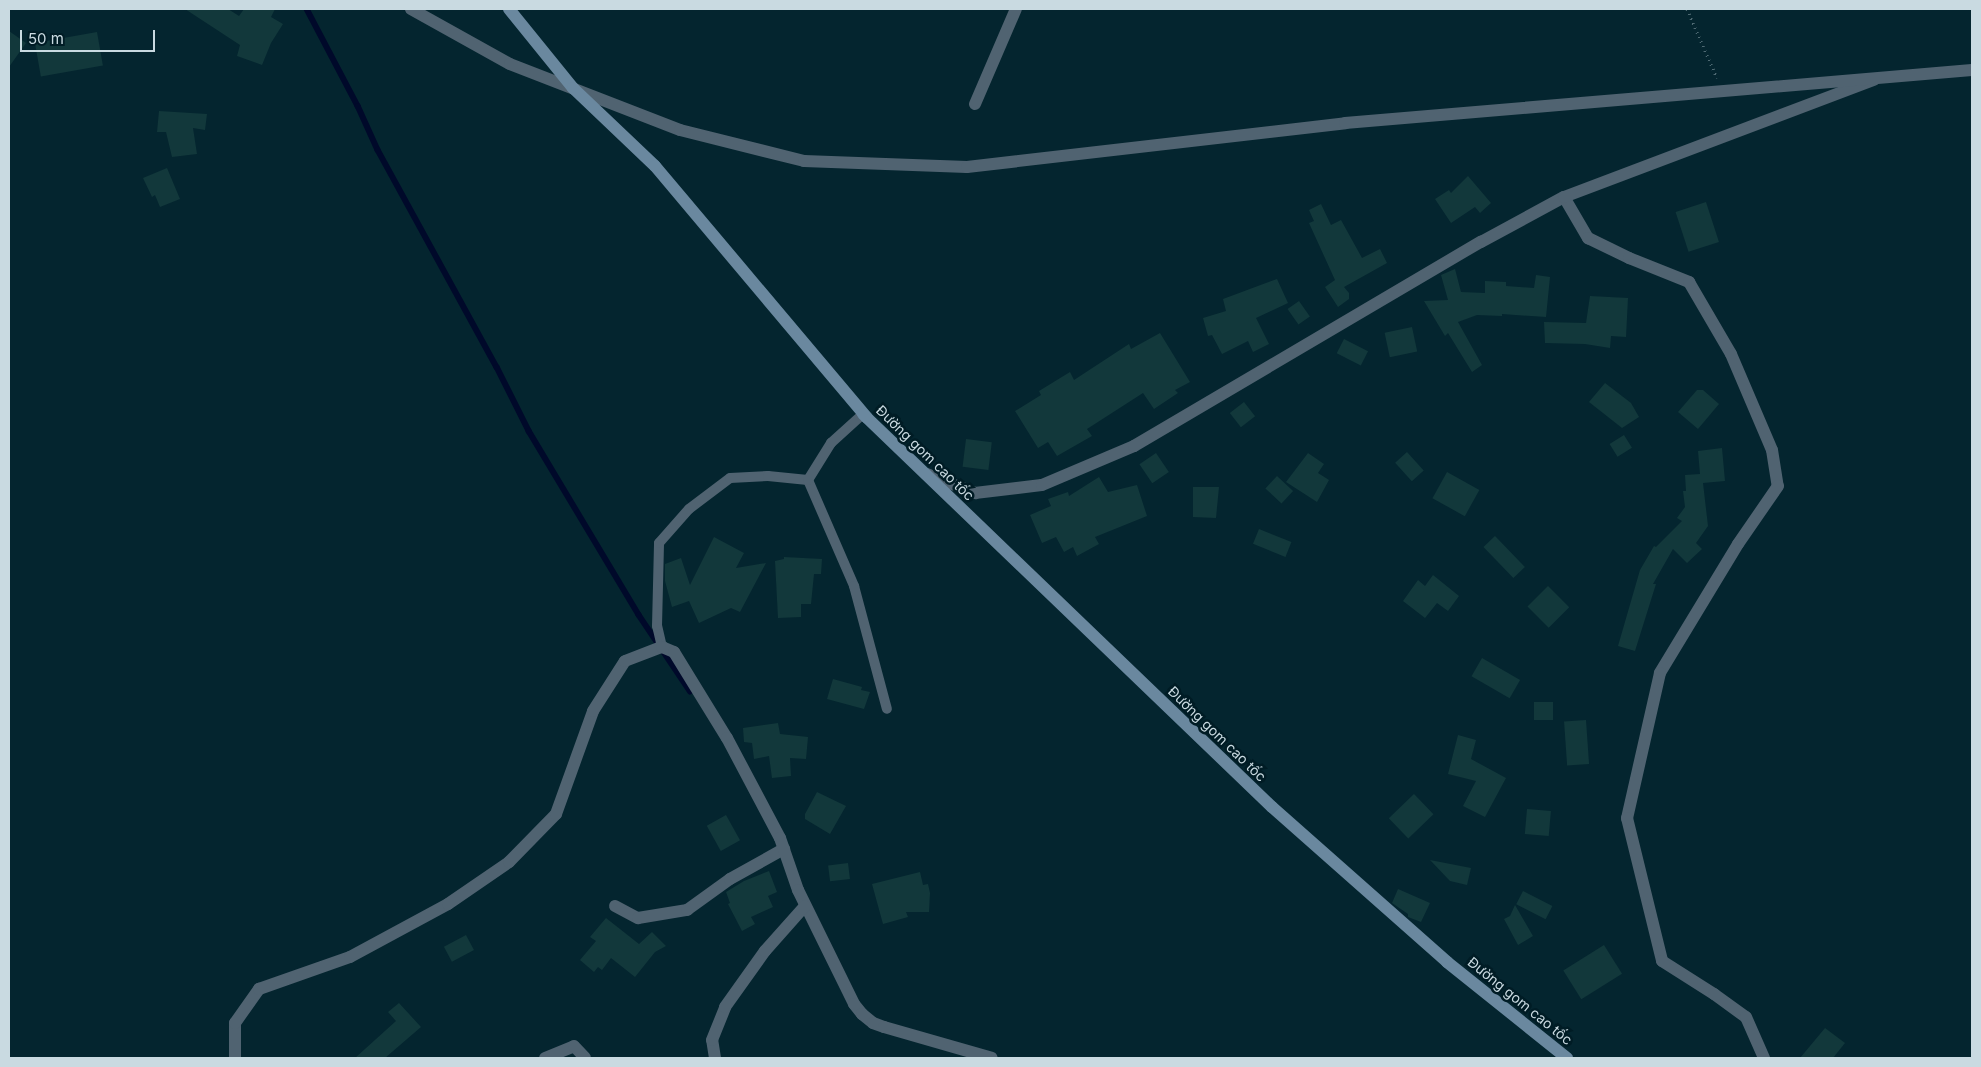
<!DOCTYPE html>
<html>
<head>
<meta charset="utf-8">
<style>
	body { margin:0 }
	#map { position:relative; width:1981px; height:1067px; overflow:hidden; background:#04252f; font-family:Inter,sans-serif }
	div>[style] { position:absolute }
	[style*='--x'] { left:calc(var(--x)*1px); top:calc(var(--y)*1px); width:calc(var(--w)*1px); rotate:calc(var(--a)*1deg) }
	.stream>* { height:5.5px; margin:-2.75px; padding:0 2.75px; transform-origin:2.75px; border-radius:2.75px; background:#00092a }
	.building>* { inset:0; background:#12383b; transform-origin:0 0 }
	.path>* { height:3px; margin-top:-1.5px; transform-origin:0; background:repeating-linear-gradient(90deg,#4f6a73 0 1px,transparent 0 5px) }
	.service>* { height:10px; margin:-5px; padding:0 5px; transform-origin:5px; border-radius:5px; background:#506371 }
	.minor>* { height:12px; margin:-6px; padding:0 6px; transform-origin:6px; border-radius:6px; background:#506371 }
	.tertiary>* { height:12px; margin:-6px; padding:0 6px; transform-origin:6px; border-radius:6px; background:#506371 }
	.secondary>* { height:12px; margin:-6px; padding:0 6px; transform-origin:6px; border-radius:6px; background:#6a889f }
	span { translate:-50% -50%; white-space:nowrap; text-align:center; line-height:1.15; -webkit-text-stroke:5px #001c25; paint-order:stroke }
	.street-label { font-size:14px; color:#c9dae1 }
	.frame { position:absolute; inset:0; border:10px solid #c9dae1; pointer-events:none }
	.scale { position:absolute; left:20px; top:30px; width:135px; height:22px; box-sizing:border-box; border:2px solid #c9dae1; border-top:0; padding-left:6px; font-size:15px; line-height:18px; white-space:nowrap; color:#c9dae1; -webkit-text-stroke:4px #001c25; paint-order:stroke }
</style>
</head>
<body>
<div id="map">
	<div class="stream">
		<div style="--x:307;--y:9;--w:110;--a:62.3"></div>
		<div style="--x:358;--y:106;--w:48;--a:65.6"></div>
		<div style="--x:378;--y:150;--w:247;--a:61.3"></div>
		<div style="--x:497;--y:367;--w:72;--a:63.4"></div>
		<div style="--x:529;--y:431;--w:214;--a:59.1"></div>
		<div style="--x:639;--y:615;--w:92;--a:56.1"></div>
	</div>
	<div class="building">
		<div style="clip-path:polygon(185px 9px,228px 9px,239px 16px,244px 9px,275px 9px,271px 17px,283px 24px,271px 43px,262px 65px,237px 56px,240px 45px)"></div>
		<div style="clip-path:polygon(9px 31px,26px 43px,9px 67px)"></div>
		<div style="left:97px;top:32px;width:34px;height:63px;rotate:80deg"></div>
		<div style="clip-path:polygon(159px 111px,207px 114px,205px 130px,193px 128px,197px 154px,172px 157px,166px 132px,157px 132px)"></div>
		<div style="clip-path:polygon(167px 168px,180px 199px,160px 207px,155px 195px,152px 197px,143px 178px)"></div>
		<div style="clip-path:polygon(1468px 176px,1491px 203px,1480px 213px,1475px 207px,1451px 223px,1435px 199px,1449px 190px,1451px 193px)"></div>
		<div style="left:1706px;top:202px;width:42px;height:32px;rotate:72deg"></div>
		<div style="clip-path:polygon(1321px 204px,1331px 225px,1341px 220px,1362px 258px,1380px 249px,1387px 263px,1344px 287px,1349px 293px,1349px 299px,1338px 307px,1325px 287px,1335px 280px,1309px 223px,1314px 221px,1309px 210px)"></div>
		<div style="clip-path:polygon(1455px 269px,1461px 292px,1485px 293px,1485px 281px,1506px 282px,1506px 286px,1534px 288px,1536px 275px,1550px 277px,1546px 317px,1502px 314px,1502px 316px,1477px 315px,1458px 322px,1482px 365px,1472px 372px,1448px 333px,1445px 336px,1424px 301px,1448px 300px,1441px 275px)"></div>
		<div style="clip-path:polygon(1277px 279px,1288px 303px,1256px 318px,1269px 344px,1253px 352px,1248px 341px,1222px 354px,1212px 335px,1208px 336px,1203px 318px,1226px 311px,1223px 299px)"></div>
		<div style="clip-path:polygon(1590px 296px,1628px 298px,1626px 337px,1611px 336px,1610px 348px,1585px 344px,1545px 343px,1544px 322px,1586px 323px)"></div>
		<div style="left:1299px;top:301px;width:19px;height:14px;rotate:55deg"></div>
		<div style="left:1412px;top:327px;width:25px;height:28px;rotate:78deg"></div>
		<div style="clip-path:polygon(1160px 333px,1190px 382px,1175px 390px,1178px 393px,1154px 409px,1143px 393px,1087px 429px,1092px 436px,1057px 456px,1048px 442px,1038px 448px,1015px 411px,1041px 395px,1039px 391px,1070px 372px,1074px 380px,1129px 344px,1131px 349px)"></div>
		<div style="left:1344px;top:339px;width:27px;height:16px;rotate:27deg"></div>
		<div style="clip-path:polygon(1605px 383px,1631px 403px,1639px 417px,1622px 428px,1589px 402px)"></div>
		<div style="clip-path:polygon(1697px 390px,1703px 390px,1719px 404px,1698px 429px,1678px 412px)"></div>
		<div style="left:1244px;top:402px;width:18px;height:18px;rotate:52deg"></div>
		<div style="left:1624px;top:435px;width:15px;height:17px;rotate:58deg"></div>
		<div style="left:966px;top:439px;width:26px;height:28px;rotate:7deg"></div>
		<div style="clip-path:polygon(1722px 448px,1725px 481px,1703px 483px,1708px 526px,1696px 543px,1702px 549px,1687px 563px,1673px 549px,1653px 584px,1656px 584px,1635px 651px,1618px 646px,1640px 570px,1654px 546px,1656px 547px,1682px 521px,1677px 518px,1685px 507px,1683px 491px,1686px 491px,1685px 475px,1700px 474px,1698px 451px)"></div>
		<div style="left:1407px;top:452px;width:25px;height:16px;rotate:48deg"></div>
		<div style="left:1156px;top:453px;width:23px;height:20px;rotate:56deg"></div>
		<div style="clip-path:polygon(1308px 453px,1324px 464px,1318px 473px,1329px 480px,1317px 502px,1286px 482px)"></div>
		<div style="left:1447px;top:472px;width:37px;height:30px;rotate:29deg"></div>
		<div style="left:1277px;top:476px;width:22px;height:17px;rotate:43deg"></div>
		<div style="clip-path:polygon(1099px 477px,1108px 492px,1137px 485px,1147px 516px,1095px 537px,1099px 544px,1077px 556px,1073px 547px,1064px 552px,1056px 537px,1042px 543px,1030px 515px,1051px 506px,1048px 499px,1068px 492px,1069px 496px)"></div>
		<div style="clip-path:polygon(1193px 487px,1219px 487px,1216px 518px,1193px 517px)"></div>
		<div style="left:1259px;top:529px;width:35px;height:16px;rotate:22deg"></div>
		<div style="left:1495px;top:536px;width:43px;height:16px;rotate:46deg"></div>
		<div style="clip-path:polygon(714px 537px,744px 553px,736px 568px,766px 563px,740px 612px,731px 608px,699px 623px,689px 601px,672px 607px,665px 581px,665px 564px,681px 558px,690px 585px)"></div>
		<div style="clip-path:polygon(784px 557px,822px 559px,821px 574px,814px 574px,811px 604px,801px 604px,801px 617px,778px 618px,775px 561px,784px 559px)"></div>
		<div style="clip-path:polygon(1433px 575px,1459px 596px,1448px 611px,1437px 603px,1425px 618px,1403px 601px,1418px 580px,1425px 586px)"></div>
		<div style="left:1548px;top:586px;width:30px;height:29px;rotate:45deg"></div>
		<div style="left:1482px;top:658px;width:44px;height:21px;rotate:30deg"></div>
		<div style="clip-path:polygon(833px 679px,862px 687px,861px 690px,870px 692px,864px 709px,827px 699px)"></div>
		<div style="left:1534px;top:702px;width:19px;height:18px"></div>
		<div style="left:1586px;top:720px;width:44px;height:22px;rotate:86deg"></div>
		<div style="clip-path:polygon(778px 723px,780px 734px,808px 737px,806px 759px,790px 758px,791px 776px,772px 778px,769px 756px,754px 759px,752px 743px,744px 742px,743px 728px)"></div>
		<div style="clip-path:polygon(1458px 735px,1476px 740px,1471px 759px,1506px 778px,1485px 817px,1463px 806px,1476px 781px,1448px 774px)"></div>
		<div style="clip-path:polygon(817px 792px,846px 806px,830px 834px,805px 819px,805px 814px)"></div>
		<div style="left:1414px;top:794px;width:28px;height:35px;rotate:46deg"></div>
		<div style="left:1527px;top:809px;width:24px;height:25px;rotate:5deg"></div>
		<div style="left:726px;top:815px;width:29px;height:22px;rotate:61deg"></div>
		<div style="clip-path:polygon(1430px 860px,1471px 868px,1467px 885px,1450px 881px)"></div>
		<div style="left:848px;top:863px;width:16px;height:20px;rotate:83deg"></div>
		<div style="clip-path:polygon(769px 871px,777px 892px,768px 896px,773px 907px,751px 917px,755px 924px,742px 931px,728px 904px,730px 903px,726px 892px,744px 881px)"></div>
		<div style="clip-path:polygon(920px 872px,923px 885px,928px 884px,930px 893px,929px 912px,906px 912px,908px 917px,883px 924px,872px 884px)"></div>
		<div style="clip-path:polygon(1398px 889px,1430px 903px,1421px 922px,1408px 917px,1408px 914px,1392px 903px)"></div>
		<div style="left:1523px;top:891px;width:33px;height:15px;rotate:27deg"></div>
		<div style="clip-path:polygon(1515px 905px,1533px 936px,1518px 945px,1504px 919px,1510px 916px)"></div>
		<div style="clip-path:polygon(606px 918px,639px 944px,652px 932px,666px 946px,655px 952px,635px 977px,611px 958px,602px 970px,598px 967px,594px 972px,580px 960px,596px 941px,590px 937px)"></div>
		<div style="left:466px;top:935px;width:17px;height:25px;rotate:62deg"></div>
		<div style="left:1604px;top:945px;width:34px;height:48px;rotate:58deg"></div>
		<div style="clip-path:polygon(399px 1003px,421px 1027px,385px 1058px,355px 1058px,396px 1021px,388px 1012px)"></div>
		<div style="clip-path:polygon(1825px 1028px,1845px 1043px,1833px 1058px,1800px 1058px)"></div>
	</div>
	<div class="path">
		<div style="--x:1687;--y:9;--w:75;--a:66.5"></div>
	</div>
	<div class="service">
		<div style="--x:808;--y:480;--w:116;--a:66.5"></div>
		<div style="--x:854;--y:586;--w:127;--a:75"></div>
		<div style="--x:662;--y:647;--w:22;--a:-103"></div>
		<div style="--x:657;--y:626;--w:83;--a:-88.6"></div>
		<div style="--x:659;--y:543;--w:45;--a:-48.6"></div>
		<div style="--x:689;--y:509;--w:51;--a:-37.1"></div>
		<div style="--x:730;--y:478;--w:38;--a:-3"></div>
		<div style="--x:768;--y:476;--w:40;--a:5.7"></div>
		<div style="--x:808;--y:480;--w:44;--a:-58.1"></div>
		<div style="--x:831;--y:443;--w:43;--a:-42.2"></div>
	</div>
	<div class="minor">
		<div style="--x:975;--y:104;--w:103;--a:-66.7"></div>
		<div style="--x:1564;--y:197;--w:48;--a:59.7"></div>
		<div style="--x:1588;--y:238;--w:46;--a:26"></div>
		<div style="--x:1629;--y:258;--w:65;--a:21.8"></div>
		<div style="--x:1689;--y:282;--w:83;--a:59.7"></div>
		<div style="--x:1731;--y:354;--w:104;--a:66.9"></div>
		<div style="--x:1772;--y:450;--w:36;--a:81"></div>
		<div style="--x:1778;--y:486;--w:70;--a:124.6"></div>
		<div style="--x:1738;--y:544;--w:151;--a:121.2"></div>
		<div style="--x:1660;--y:673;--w:149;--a:102.8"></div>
		<div style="--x:1627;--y:818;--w:147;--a:76.2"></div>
		<div style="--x:1662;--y:961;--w:62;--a:32.4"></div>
		<div style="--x:1714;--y:994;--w:39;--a:36"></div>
		<div style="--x:1746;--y:1017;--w:45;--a:66.3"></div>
		<div style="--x:927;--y:474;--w:52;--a:21.6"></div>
		<div style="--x:975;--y:493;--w:67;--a:-6.8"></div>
		<div style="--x:1042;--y:485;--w:100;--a:-23"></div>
		<div style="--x:1134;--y:446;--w:403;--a:-30.5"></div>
		<div style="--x:1481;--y:242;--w:94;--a:-28.5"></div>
		<div style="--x:1564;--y:197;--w:331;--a:-20.7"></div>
		<div style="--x:615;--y:906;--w:26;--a:28"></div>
		<div style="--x:638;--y:918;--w:50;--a:-9.3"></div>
		<div style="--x:687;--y:910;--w:53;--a:-35.8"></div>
		<div style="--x:730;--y:879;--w:62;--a:-29.1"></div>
		<div style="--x:235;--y:1058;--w:35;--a:-90"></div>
		<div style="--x:235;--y:1023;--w:42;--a:-54.8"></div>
		<div style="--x:259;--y:989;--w:96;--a:-19.4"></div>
		<div style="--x:350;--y:957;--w:111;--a:-28.4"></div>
		<div style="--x:448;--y:904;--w:74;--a:-34.5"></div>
		<div style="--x:509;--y:862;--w:67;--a:-45.6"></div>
		<div style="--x:556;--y:814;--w:109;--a:-70.2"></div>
		<div style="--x:593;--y:711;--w:59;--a:-57.4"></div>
		<div style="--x:625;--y:661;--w:40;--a:-21"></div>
		<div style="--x:662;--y:647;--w:13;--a:23"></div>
		<div style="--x:674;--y:652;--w:101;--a:58.4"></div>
		<div style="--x:727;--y:738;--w:113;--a:62.1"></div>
		<div style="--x:780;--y:838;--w:55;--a:70.9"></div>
		<div style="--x:798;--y:890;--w:127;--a:63.8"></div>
		<div style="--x:854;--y:1004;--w:13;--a:51"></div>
		<div style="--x:862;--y:1014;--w:14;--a:39"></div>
		<div style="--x:873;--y:1023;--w:12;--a:20"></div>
		<div style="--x:884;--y:1027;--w:112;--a:16"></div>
		<div style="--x:545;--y:1058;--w:31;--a:-22"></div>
		<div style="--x:574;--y:1046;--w:16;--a:47"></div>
		<div style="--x:715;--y:1058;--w:18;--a:-99"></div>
		<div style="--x:712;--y:1040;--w:35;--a:-68"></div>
		<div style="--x:725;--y:1007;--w:69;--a:-54.5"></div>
		<div style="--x:765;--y:951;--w:60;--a:-48.4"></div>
	</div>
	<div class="tertiary">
		<div style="--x:411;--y:9;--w:113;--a:29.1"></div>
		<div style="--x:510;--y:64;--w:182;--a:21.2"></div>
		<div style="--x:680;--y:130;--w:128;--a:14"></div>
		<div style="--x:804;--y:161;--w:163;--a:2.1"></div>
		<div style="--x:967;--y:167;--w:381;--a:-6.6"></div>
		<div style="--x:1345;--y:123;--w:629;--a:-4.83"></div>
	</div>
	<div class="secondary">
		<div style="--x:509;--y:9;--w:102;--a:51"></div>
		<div style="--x:573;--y:88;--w:113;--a:43.6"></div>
		<div style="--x:655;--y:166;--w:329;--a:49.9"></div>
		<div style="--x:863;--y:414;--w:567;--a:43.86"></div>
		<div style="--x:1272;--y:807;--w:234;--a:41.5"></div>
		<div style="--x:1447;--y:962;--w:154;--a:38.7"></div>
	</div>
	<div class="street-label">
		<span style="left:925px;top:453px;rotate:44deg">Đường gom cao tốc</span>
		<span style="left:1217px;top:734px;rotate:44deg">Đường gom cao tốc</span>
		<span style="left:1520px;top:1001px;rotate:39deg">Đường gom cao tốc</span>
	</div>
	<div class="frame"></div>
	<div class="scale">50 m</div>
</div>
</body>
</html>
